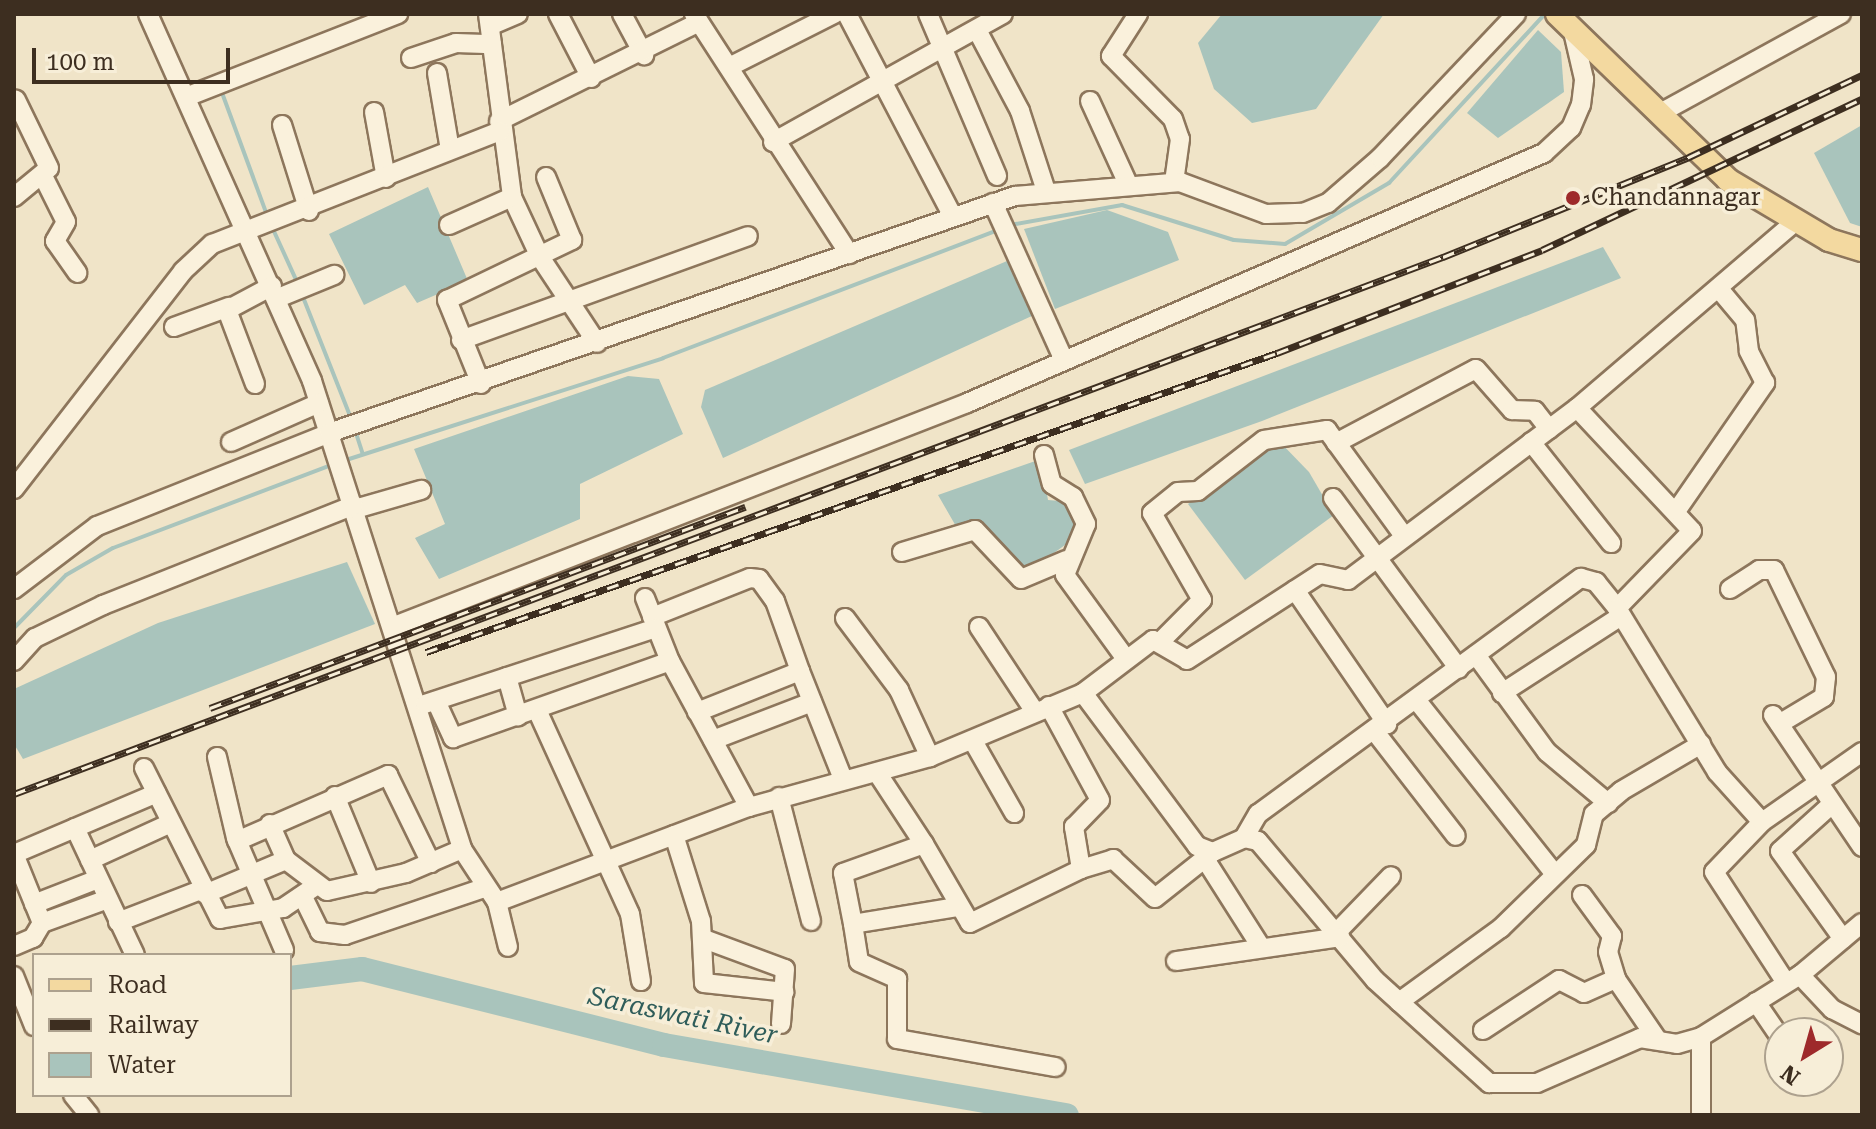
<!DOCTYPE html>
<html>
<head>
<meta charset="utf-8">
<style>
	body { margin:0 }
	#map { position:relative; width:1876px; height:1129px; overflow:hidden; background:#f0e4c8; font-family:"Roboto Serif",serif }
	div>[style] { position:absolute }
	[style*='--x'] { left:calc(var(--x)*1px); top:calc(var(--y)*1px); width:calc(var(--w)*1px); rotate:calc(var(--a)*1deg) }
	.water>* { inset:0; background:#a9c4bc }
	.stream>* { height:4px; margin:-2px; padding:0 2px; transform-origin:2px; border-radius:2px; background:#a9c4bc }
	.river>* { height:24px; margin:-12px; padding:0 12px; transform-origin:12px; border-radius:12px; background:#a9c4bc }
	.roads { filter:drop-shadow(2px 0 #8d765c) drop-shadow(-2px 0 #8d765c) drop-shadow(0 2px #8d765c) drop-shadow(0 -2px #8d765c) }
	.minor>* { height:18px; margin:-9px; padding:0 9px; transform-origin:9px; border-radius:9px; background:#faf1dc }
	.major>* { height:22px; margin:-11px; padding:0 11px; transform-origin:11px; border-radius:11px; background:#f3d9a0 }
	.rail>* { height:7px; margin-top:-3.5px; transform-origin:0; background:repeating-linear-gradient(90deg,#f7eed8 0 12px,#3d2e20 0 24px); box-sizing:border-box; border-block:2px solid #3d2e20 }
	.dots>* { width:22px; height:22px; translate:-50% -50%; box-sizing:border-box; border:4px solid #f7eed8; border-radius:50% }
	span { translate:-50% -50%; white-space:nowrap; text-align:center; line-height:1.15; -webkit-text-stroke:7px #f7eed8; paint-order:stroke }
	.poi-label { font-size:24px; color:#3d2e20 }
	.left { translate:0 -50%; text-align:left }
	.water-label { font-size:26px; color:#2f5d5a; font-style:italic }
	.frame { position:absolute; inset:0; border:16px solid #3d2e20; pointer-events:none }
	.legend { position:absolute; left:32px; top:953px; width:260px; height:144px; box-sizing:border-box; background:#f7eed8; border:2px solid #ada18e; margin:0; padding:10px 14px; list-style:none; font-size:24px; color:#3d2e20 }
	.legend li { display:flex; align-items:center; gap:16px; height:40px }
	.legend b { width:40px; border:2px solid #ada18e }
	.north { position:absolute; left:1764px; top:1017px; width:80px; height:80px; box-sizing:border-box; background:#f7eed8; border:2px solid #ada18e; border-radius:50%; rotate:217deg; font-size:22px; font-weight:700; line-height:32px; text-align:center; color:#3d2e20 }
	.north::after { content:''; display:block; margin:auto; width:28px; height:36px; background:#9e2a2b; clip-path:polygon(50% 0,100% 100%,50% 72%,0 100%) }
	.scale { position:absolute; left:32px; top:48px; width:198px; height:36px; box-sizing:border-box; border:4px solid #3d2e20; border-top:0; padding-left:10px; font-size:24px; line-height:28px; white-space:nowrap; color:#3d2e20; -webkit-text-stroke:6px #f7eed8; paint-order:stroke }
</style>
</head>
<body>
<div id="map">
	<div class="water">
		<div style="clip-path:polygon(1222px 14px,1384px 14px,1316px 109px,1252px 123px,1214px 89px,1198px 43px)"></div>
		<div style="clip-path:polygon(1538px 30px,1561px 52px,1564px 92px,1498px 138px,1467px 113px)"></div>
		<div style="clip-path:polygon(1862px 125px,1862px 227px,1850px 223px,1814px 153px)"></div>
		<div style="clip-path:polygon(428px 187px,468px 281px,417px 303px,405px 285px,364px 305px,329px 234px)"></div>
		<div style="clip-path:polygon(1107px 210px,1168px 232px,1179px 260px,1055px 309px,1024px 229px)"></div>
		<div style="clip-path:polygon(1603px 247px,1621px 278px,1262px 421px,1085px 484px,1069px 450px)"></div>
		<div style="clip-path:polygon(1007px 261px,1034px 315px,723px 458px,701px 407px,705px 390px)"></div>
		<div style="clip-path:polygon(628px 376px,659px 379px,683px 434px,580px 484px,580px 519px,439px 579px,415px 538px,445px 524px,414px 449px)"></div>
		<div style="clip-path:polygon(1277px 439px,1309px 472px,1334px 515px,1245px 580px,1188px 504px)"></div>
		<div style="clip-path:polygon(1041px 459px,1048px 500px,1072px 502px,1083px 532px,1022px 576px,957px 528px,938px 495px)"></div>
		<div style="clip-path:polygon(347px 562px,375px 624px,23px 759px,14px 744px,14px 689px,158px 623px)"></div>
	</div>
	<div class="stream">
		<div style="--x:221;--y:90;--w:133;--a:69.8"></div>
		<div style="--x:1010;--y:225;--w:114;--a:-10.1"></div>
		<div style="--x:1122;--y:205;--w:117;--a:17.4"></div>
		<div style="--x:1234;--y:240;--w:51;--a:4.5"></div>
		<div style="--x:1285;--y:244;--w:121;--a:-30.4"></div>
		<div style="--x:1389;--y:183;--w:230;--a:-47.3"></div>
		<div style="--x:272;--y:227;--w:63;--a:65.5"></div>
		<div style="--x:301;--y:292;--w:136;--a:68.4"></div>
		<div style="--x:355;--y:430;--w:25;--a:72"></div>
		<div style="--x:343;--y:461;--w:336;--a:-17.8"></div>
		<div style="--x:663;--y:358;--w:359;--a:-20.9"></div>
		<div style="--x:14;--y:628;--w:74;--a:-45.5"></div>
		<div style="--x:66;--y:575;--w:54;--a:-29.9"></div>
		<div style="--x:113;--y:548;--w:236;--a:-20.8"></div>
	</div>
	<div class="river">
		<div style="--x:290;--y:978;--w:73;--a:-7.1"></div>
		<div style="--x:362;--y:969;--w:311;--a:14.1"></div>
		<div style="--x:664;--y:1045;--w:409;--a:9.9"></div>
	</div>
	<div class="roads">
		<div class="minor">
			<div style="--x:148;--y:14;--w:402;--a:65.9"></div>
			<div style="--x:312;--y:381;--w:491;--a:72.2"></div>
			<div style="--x:462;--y:849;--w:64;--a:56.6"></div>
			<div style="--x:497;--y:902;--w:269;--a:-20.7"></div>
			<div style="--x:749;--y:807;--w:188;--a:-15.4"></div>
			<div style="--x:930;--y:757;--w:166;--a:-22.7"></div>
			<div style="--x:1083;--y:693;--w:191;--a:53.3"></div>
			<div style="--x:1197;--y:846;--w:17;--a:21"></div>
			<div style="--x:1213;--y:852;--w:34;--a:-24"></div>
			<div style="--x:1244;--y:838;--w:14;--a:12"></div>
			<div style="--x:1258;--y:841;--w:182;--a:49.9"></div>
			<div style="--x:1375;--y:980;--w:154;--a:42.1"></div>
			<div style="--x:1489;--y:1083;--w:48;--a:0"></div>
			<div style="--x:1537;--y:1083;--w:112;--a:-23.6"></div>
			<div style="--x:1640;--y:1038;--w:37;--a:9"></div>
			<div style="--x:1677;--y:1044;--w:25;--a:-16"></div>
			<div style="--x:1701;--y:1037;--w:117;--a:-32.1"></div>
			<div style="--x:1800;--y:975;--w:81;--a:-40"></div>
			<div style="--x:488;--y:14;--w:185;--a:82.5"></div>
			<div style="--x:512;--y:197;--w:66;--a:65"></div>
			<div style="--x:540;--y:257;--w:103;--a:56.5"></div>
			<div style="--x:558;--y:14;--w:72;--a:62.7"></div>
			<div style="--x:622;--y:14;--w:47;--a:61.8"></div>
			<div style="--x:694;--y:14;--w:286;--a:57.1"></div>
			<div style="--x:847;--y:14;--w:229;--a:62.4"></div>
			<div style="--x:928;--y:14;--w:176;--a:66.9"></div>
			<div style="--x:1138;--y:14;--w:50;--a:122.7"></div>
			<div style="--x:1111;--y:56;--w:88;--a:45.5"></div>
			<div style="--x:1173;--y:119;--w:21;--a:71"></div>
			<div style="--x:1180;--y:139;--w:43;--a:97.9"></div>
			<div style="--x:492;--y:25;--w:28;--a:-23"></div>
			<div style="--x:977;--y:30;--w:92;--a:62"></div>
			<div style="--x:1020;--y:111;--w:81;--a:72"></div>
			<div style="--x:411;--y:58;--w:47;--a:-18.4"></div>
			<div style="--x:456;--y:43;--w:36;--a:2"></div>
			<div style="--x:729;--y:67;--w:118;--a:-26.8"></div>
			<div style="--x:437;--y:73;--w:78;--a:80.4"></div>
			<div style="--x:186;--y:97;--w:228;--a:-21.4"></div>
			<div style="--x:1090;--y:101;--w:91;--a:65.4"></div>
			<div style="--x:374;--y:112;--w:67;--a:79.7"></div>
			<div style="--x:1662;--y:112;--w:204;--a:-28.7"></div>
			<div style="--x:499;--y:121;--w:223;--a:-26.3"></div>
			<div style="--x:282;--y:125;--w:90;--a:72.6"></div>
			<div style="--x:773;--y:142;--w:263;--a:-29.1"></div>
			<div style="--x:43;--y:176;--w:51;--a:63.4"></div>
			<div style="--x:66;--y:222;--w:22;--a:120"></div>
			<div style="--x:55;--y:241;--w:39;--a:55"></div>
			<div style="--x:14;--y:197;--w:45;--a:-39.6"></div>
			<div style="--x:49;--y:168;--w:76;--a:-115.9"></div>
			<div style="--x:993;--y:203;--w:172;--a:65.7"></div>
			<div style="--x:449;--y:225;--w:69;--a:-24"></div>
			<div style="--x:278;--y:298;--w:61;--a:-22.3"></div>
			<div style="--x:174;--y:327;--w:59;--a:-20"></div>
			<div style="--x:461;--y:340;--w:305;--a:-19.9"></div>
			<div style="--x:255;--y:384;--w:79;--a:-110.7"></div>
			<div style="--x:227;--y:310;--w:51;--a:-28.1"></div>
			<div style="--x:481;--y:384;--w:91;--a:-112"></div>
			<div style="--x:447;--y:300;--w:139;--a:-25.6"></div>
			<div style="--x:572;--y:240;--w:68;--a:-112.4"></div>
			<div style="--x:1577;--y:408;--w:168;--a:46.9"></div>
			<div style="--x:1692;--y:531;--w:107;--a:134.2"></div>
			<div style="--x:231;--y:442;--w:96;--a:-23.9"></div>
			<div style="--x:1531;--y:442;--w:129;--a:51.6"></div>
			<div style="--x:1336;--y:443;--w:158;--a:-27.9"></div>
			<div style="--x:1476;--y:369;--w:55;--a:48.7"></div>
			<div style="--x:1512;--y:410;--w:23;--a:2"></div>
			<div style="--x:1535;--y:411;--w:23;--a:52"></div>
			<div style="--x:1044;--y:455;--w:30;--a:75"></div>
			<div style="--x:1052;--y:484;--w:25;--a:32"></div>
			<div style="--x:1073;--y:497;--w:30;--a:64"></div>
			<div style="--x:1086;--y:524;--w:55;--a:112.4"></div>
			<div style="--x:1065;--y:575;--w:104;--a:54"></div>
			<div style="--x:14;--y:489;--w:276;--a:-52.2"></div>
			<div style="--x:183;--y:271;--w:40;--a:-43"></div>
			<div style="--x:212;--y:244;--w:309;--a:-21.4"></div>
			<div style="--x:1333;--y:498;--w:212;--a:53.6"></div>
			<div style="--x:355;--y:509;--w:69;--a:-16.1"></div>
			<div style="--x:1677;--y:510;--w:155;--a:-55.3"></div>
			<div style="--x:1765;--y:383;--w:36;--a:-117"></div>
			<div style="--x:1749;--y:351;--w:31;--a:-97"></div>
			<div style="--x:1745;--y:320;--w:38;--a:-130"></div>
			<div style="--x:902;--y:552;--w:76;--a:-16.8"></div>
			<div style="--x:975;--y:530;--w:67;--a:46.8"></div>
			<div style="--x:1021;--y:579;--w:49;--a:-22.9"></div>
			<div style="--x:14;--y:589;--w:104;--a:-37.2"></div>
			<div style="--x:97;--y:526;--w:250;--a:-21.8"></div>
			<div style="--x:329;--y:433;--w:726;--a:-19.06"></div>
			<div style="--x:1015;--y:196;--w:166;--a:-4.8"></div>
			<div style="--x:1180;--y:182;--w:92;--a:20.4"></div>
			<div style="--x:1266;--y:214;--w:37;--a:-2"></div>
			<div style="--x:1303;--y:213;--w:27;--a:-22"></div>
			<div style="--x:1328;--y:203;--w:69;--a:-40.9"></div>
			<div style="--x:1380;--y:158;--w:198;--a:-46.6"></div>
			<div style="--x:1730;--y:589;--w:35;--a:-33"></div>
			<div style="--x:1759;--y:570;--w:15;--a:0"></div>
			<div style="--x:1774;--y:570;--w:119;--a:64.1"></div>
			<div style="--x:1826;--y:677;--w:20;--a:96"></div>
			<div style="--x:1824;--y:697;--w:52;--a:149"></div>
			<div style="--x:1295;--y:590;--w:163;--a:55.5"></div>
			<div style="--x:645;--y:598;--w:68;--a:68.4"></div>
			<div style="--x:652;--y:617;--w:105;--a:-21.7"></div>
			<div style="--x:750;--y:578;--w:9;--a:6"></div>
			<div style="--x:759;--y:579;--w:27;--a:54"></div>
			<div style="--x:775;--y:601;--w:74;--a:70.3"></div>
			<div style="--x:800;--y:671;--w:111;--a:158.3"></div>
			<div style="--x:845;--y:618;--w:90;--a:53.1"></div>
			<div style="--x:899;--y:690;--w:74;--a:65.2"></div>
			<div style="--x:392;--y:627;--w:617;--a:-21.28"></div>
			<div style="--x:967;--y:403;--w:629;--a:-23.43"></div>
			<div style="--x:1544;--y:153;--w:37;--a:-43"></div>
			<div style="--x:1571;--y:128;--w:25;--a:-67"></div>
			<div style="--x:1581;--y:105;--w:26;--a:-83"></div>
			<div style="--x:1584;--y:79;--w:53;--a:-103"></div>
			<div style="--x:979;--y:627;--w:102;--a:56.6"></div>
			<div style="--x:1161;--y:641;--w:58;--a:-45"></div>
			<div style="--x:1202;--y:600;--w:100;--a:-119.9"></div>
			<div style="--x:1152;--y:513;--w:33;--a:-39"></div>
			<div style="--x:1178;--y:492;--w:20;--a:-3"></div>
			<div style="--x:1198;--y:491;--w:83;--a:-37.7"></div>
			<div style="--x:1264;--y:440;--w:64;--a:-9"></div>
			<div style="--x:1327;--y:430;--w:131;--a:54"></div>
			<div style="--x:1476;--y:655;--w:120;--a:53.8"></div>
			<div style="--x:1547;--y:752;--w:80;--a:39.9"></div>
			<div style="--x:14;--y:661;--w:31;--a:-48"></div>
			<div style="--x:35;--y:638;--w:76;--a:-25.9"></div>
			<div style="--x:103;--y:605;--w:270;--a:-21.7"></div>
			<div style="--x:800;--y:671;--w:116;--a:68.3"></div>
			<div style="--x:507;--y:677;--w:41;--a:74.2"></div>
			<div style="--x:1083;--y:693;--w:88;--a:-37.1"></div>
			<div style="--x:1153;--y:640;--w:39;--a:30"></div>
			<div style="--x:1187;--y:660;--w:158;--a:-32.9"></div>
			<div style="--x:1320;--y:574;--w:29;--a:12"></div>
			<div style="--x:1348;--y:580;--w:286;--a:-36.9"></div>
			<div style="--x:1577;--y:408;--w:287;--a:-40.5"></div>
			<div style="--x:1502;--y:693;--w:142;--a:-32.9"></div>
			<div style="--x:436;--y:701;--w:41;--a:65.3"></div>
			<div style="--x:453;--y:738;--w:230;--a:-19.5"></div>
			<div style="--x:670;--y:661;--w:166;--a:61.6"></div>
			<div style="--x:1418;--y:702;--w:218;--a:51.5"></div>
			<div style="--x:425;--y:704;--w:243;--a:-18.2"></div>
			<div style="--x:537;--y:710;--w:224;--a:65.5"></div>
			<div style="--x:630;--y:914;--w:68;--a:80.7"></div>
			<div style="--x:1773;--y:715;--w:159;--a:56"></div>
			<div style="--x:1376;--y:733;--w:130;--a:52.2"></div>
			<div style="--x:713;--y:740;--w:106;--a:-21"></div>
			<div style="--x:973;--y:741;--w:83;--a:60.3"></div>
			<div style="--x:217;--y:757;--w:83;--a:76.8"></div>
			<div style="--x:236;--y:838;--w:122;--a:66.8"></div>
			<div style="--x:144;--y:768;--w:169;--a:63.3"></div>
			<div style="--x:220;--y:919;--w:64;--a:-9.9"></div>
			<div style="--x:283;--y:908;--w:37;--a:-34"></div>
			<div style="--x:878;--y:774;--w:84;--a:56.7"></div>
			<div style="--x:335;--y:796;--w:94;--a:67.5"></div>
			<div style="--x:779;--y:797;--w:128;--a:75.5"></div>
			<div style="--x:1832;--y:804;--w:70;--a:137.9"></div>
			<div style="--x:1780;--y:851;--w:108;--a:54.4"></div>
			<div style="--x:1762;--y:822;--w:69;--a:133.8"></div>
			<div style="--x:1714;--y:872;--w:132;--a:57"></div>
			<div style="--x:270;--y:824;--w:39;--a:66"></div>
			<div style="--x:286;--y:860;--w:51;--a:37.1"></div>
			<div style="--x:327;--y:891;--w:81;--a:-12.8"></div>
			<div style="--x:406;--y:873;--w:61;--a:-23.2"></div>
			<div style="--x:75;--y:828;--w:140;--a:64.7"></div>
			<div style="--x:674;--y:835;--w:90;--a:72.6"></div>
			<div style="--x:701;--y:921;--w:62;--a:87.2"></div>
			<div style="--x:704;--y:983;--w:81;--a:6.3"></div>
			<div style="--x:1244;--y:838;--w:28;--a:-60"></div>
			<div style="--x:1258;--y:814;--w:400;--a:-36.2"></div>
			<div style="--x:1581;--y:578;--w:16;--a:15"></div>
			<div style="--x:1596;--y:582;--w:33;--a:51"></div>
			<div style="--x:1617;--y:608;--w:192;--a:58.6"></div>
			<div style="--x:1717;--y:772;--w:67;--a:48"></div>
			<div style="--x:1762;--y:822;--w:122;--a:-35"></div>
			<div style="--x:237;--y:841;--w:165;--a:-23.6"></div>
			<div style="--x:388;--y:775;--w:98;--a:64"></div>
			<div style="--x:14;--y:854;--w:155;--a:-23.1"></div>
			<div style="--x:14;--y:854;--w:74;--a:67.9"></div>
			<div style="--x:1205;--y:859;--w:104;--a:57.5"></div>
			<div style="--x:90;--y:860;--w:89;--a:-24.6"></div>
			<div style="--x:1081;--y:869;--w:34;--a:-17"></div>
			<div style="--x:1113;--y:859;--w:57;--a:42.9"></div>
			<div style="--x:1155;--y:898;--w:74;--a:-38.4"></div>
			<div style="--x:205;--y:894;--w:88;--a:-22.8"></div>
			<div style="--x:1582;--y:895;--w:51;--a:53.8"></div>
			<div style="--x:1612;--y:936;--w:16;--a:104"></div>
			<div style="--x:1608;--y:952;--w:28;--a:73"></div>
			<div style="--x:1616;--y:979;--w:73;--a:55.7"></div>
			<div style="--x:303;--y:897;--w:39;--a:64"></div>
			<div style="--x:320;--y:932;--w:25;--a:7"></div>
			<div style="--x:345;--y:935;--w:147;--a:-18.7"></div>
			<div style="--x:497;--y:902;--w:46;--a:76.3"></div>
			<div style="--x:34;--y:904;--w:69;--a:-21.3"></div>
			<div style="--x:957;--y:907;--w:105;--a:170.7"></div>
			<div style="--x:853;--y:924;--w:38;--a:81"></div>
			<div style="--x:859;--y:962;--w:42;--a:24.1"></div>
			<div style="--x:897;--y:979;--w:60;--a:90"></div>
			<div style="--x:897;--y:1039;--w:161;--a:10"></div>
			<div style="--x:118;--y:922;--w:91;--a:-21.2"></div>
			<div style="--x:853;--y:924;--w:52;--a:-101.1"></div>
			<div style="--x:843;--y:873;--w:86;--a:-19.7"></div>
			<div style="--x:924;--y:844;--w:91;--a:59.8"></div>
			<div style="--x:970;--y:923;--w:123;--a:-25.9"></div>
			<div style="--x:1081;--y:869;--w:43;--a:-99.5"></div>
			<div style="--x:1074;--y:827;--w:37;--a:-46"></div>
			<div style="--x:1100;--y:800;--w:107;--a:-118.5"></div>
			<div style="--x:1336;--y:933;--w:79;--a:-46"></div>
			<div style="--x:704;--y:939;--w:86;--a:20.3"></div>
			<div style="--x:785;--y:969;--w:55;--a:94.2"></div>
			<div style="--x:14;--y:946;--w:21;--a:-23"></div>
			<div style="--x:33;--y:938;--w:17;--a:-59"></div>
			<div style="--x:42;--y:923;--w:70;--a:-20"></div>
			<div style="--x:1176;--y:961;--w:166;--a:-8.3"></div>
			<div style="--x:1800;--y:975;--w:47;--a:46.7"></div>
			<div style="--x:1832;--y:1009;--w:34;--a:27"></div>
			<div style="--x:14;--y:976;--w:54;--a:68.2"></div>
			<div style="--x:1399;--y:1002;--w:126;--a:-36"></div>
			<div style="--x:1501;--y:928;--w:119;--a:-44.3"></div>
			<div style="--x:1586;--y:845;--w:32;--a:-76"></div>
			<div style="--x:1594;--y:814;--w:35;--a:-40"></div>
			<div style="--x:1621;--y:791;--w:93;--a:-30.4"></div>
			<div style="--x:1756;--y:1002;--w:42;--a:55.6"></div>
			<div style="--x:1483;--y:1030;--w:91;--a:-33.3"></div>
			<div style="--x:1559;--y:980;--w:28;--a:27"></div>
			<div style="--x:1584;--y:993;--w:35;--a:-24"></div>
			<div style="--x:1701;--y:1037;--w:78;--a:90"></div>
			<div style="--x:73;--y:1095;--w:26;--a:51"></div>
		</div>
		<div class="major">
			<div style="--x:1557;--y:14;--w:238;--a:44.1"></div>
			<div style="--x:1728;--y:180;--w:117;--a:30.7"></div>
			<div style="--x:1829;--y:240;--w:34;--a:17"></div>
		</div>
	</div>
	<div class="rail">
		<div style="--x:426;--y:652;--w:902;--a:-19.36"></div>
		<div style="--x:1277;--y:353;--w:284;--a:-21.2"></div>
		<div style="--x:1542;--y:250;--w:354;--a:-25.3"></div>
		<div style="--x:210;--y:708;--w:572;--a:-20.59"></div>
		<div style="--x:14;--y:794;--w:1527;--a:-20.6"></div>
		<div style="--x:1443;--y:257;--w:266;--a:-22.1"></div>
		<div style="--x:1689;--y:157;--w:191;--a:-25.4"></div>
	</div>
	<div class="dots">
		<div style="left:1573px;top:198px;background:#9e2a2b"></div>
	</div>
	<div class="poi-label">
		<span class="left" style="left:1591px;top:198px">Chandannagar</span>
	</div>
	<div class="water-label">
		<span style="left:683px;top:1016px;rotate:12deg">Saraswati River</span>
	</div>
	<div class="frame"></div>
	<ul class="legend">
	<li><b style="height:10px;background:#f3d9a0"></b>Road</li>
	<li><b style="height:10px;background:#3d2e20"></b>Railway</li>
	<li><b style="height:22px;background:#a9c4bc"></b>Water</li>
	</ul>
	<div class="north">N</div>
	<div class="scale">100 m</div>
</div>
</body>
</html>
